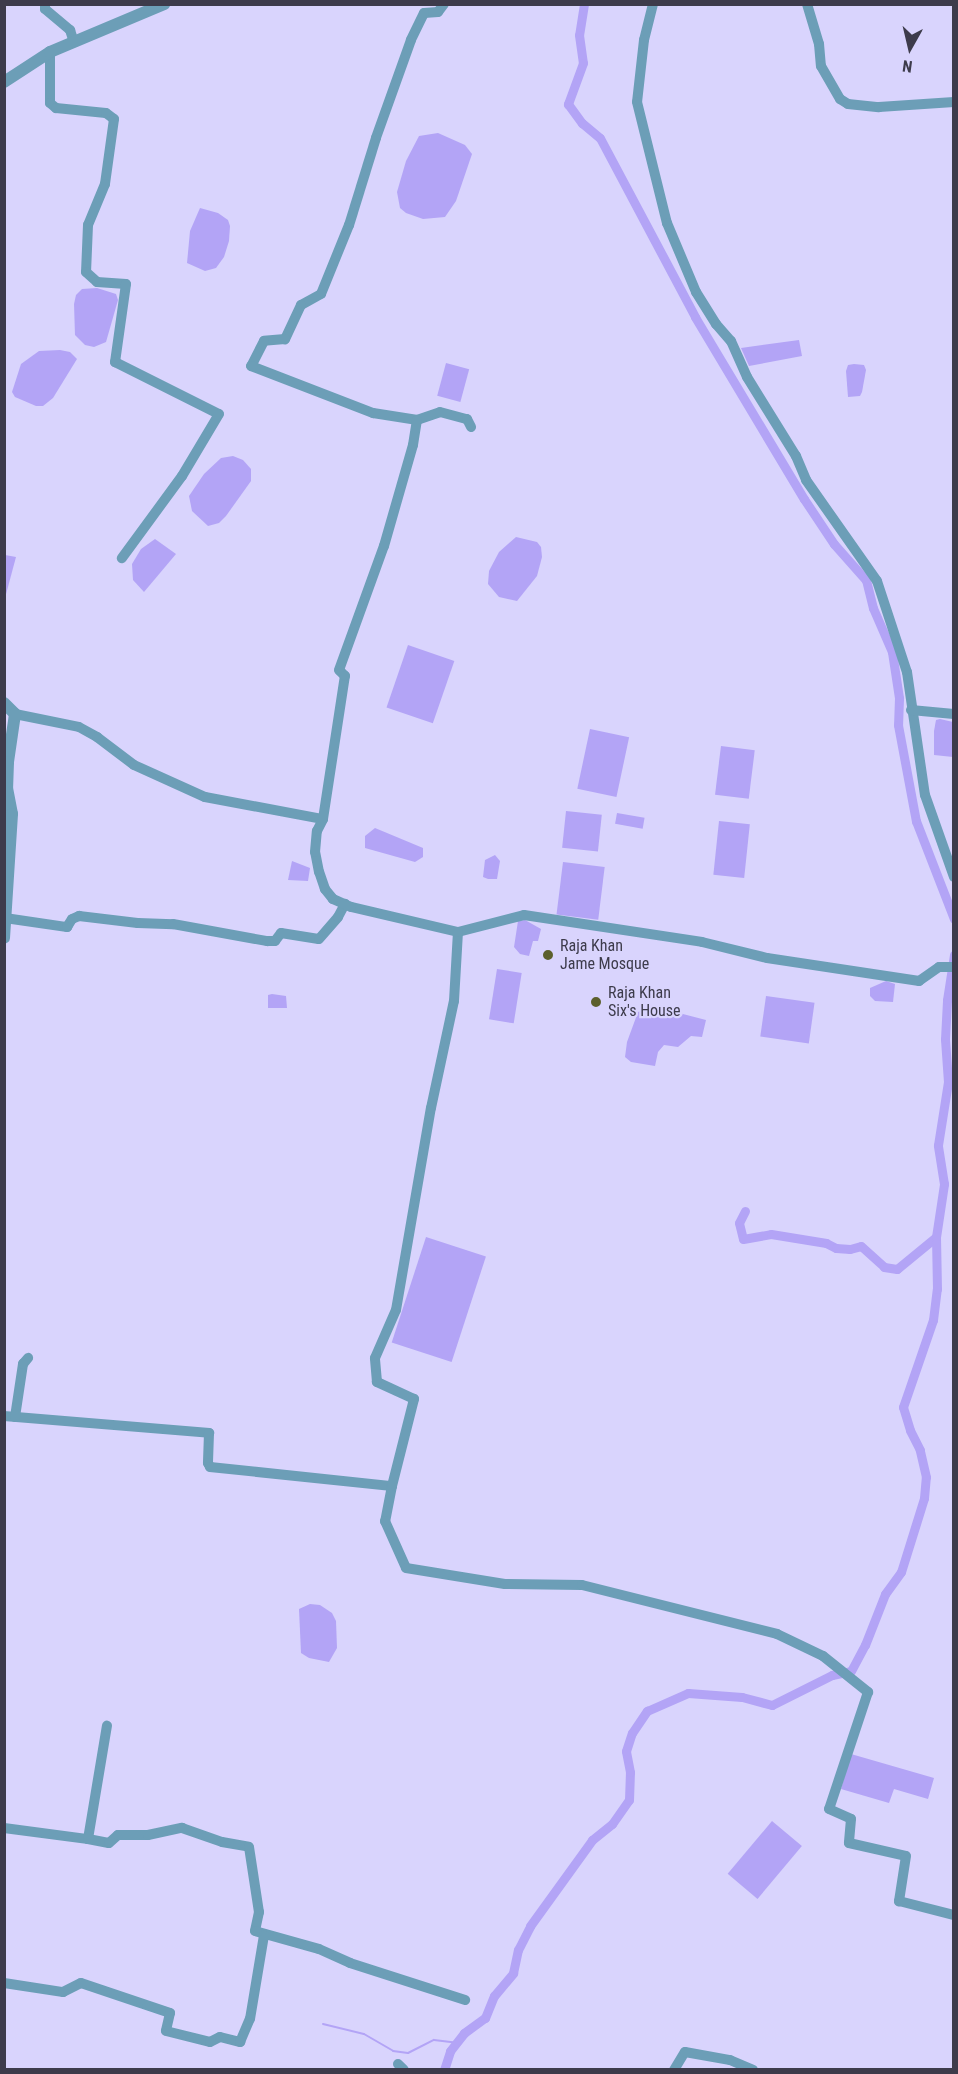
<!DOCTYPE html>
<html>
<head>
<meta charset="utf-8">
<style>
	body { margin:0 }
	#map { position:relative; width:958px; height:2074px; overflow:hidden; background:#d9d4fd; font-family:"Roboto Condensed",sans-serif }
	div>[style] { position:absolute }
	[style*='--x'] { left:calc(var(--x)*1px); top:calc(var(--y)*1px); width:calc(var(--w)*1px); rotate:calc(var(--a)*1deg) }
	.water>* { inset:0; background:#b3a4f6; transform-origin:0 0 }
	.stream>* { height:2px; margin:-1px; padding:0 1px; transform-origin:1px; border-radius:1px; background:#b3a4f6 }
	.canal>* { height:9px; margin:-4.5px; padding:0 4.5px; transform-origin:4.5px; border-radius:4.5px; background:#b3a4f6 }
	.minor>* { height:10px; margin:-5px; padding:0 5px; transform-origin:5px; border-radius:5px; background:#6c9eb7 }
	.tertiary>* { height:12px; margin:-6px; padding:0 6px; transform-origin:6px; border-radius:6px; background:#6c9eb7 }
	.dots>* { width:16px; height:16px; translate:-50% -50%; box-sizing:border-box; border:3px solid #d9d4fd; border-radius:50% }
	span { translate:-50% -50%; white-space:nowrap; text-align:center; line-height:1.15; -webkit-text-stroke:4.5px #d9d4fd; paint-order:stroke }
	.poi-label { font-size:16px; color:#3d3b4b }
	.left { translate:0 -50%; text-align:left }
	.frame { position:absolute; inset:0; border:6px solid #3d3b4b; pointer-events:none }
	.north { position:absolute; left:880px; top:18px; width:60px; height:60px; -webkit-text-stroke:4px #d9d4fd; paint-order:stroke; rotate:188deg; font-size:16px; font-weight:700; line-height:24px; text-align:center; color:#3d3b4b }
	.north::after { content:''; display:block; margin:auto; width:21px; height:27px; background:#3d3b4b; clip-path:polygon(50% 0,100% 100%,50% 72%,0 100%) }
</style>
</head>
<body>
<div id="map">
	<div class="water">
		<div style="clip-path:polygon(438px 133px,465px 145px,472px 154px,456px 201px,445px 217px,423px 219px,406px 213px,400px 208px,397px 192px,406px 161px,419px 136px)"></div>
		<div style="clip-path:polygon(200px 208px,218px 213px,228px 220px,230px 226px,229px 241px,224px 257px,216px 268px,205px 271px,187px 263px,190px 231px)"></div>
		<div style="clip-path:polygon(97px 288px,116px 294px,118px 300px,106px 342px,94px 347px,85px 345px,75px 335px,74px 304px,76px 295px,82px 289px)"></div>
		<div style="clip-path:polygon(799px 340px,802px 356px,749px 366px,741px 348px)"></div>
		<div style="clip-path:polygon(60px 350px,70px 352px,77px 359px,53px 398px,43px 406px,36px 406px,15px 397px,12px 392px,21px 364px,39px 351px)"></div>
		<div style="left:446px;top:363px;width:24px;height:34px;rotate:15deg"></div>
		<div style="clip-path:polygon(854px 364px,864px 365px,866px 370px,862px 392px,860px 396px,848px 397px,846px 371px,848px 365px)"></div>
		<div style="clip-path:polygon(233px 456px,243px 460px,251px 469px,251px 481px,226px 516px,219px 523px,208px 526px,192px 511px,189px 496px,204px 474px,221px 458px)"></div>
		<div style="clip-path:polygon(516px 537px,537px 542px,541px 547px,542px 557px,537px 576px,517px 601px,499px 597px,488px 584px,489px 571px,499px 552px)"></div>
		<div style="clip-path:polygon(155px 539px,176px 554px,144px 592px,133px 580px,132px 564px,141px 549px)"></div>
		<div style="clip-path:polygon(5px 555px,16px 557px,5px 598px,4px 555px)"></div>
		<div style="left:408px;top:645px;width:49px;height:66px;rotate:19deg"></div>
		<div style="clip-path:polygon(940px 719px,953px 722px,953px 757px,934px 755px,934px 731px,936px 720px)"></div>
		<div style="left:590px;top:729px;width:40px;height:61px;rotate:12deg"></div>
		<div style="left:721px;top:746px;width:34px;height:49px;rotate:7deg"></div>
		<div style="left:566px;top:811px;width:36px;height:37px;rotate:6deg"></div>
		<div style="left:617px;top:813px;width:28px;height:11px;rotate:10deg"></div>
		<div style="left:719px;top:821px;width:31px;height:54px;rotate:6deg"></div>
		<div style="clip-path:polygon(375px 828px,423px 848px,423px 857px,415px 862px,365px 848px,365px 836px)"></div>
		<div style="clip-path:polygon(495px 855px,500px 861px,497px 879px,488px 879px,483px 877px,485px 860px)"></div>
		<div style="clip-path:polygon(292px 861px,310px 868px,308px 881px,288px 880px)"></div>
		<div style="left:563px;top:862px;width:42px;height:53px;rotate:7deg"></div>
		<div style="clip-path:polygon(525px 920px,541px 929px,538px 941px,533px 941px,529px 956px,520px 954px,514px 947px,518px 921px)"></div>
		<div style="left:497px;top:969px;width:25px;height:51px;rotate:9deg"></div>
		<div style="clip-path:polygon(886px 981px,895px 984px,893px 1002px,875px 1001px,870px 996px,870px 988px)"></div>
		<div style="clip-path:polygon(272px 994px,286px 996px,287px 1008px,268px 1008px,268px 995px)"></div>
		<div style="left:766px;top:996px;width:49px;height:41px;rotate:8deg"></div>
		<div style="clip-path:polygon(652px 1006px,706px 1020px,702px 1037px,691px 1036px,678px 1047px,664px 1045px,658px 1052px,655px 1066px,631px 1062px,625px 1057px,627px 1042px,638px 1012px)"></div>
		<div style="left:426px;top:1237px;width:63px;height:111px;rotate:18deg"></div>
		<div style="clip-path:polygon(310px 1604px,320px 1605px,332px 1613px,336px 1621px,337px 1648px,329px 1662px,309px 1658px,301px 1653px,299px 1609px)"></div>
		<div style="clip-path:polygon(851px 1754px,934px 1778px,928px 1799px,894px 1789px,889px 1803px,841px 1789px)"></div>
		<div style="left:772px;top:1821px;width:39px;height:69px;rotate:40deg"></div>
	</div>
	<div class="stream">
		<div style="--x:323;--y:2024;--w:42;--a:13.7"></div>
		<div style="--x:364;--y:2034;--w:34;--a:30"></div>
		<div style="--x:393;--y:2051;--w:15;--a:8"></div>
		<div style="--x:408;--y:2053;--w:29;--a:-27"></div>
		<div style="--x:434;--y:2040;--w:23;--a:7"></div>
	</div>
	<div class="canal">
		<div style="--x:584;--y:4;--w:31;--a:99"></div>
		<div style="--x:579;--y:35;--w:28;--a:82"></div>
		<div style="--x:583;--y:63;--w:44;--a:110.1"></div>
		<div style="--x:568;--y:104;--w:24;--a:54"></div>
		<div style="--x:582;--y:123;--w:23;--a:40"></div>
		<div style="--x:600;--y:138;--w:203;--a:62"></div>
		<div style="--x:695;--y:317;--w:212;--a:59.1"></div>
		<div style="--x:804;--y:499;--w:54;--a:56.3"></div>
		<div style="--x:834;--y:544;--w:48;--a:48.4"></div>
		<div style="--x:866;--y:580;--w:29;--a:76"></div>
		<div style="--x:873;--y:608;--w:48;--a:66.6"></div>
		<div style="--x:892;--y:652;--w:47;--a:81.3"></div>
		<div style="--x:899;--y:698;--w:27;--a:92"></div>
		<div style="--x:898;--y:725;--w:98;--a:79.4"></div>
		<div style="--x:916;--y:821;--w:105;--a:68.8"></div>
		<div style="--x:745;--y:1211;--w:13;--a:117"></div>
		<div style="--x:739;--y:1223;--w:16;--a:76"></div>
		<div style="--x:743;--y:1239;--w:28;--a:-10"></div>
		<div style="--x:771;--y:1234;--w:56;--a:9.3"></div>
		<div style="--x:826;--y:1243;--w:11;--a:27"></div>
		<div style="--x:836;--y:1248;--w:14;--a:4"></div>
		<div style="--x:850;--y:1249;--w:11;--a:-15"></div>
		<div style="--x:861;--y:1246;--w:31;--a:42"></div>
		<div style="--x:884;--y:1267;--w:13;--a:9"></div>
		<div style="--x:897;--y:1269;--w:50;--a:-39.4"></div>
		<div style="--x:444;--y:2070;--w:20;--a:-72"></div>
		<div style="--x:450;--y:2051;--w:23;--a:-52"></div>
		<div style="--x:464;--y:2033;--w:26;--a:-36"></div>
		<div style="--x:485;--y:2018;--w:24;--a:-68"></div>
		<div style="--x:494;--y:1996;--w:30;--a:-50"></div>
		<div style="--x:513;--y:1973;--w:24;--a:-78"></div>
		<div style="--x:518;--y:1950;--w:27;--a:-63"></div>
		<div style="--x:530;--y:1926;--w:106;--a:-54.2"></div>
		<div style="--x:592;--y:1840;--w:26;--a:-39"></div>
		<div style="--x:612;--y:1824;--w:29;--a:-55"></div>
		<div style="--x:629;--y:1800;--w:28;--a:-88"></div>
		<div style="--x:630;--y:1772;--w:21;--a:-101"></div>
		<div style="--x:626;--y:1751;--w:19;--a:-72"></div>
		<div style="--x:632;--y:1733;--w:27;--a:-56"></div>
		<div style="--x:647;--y:1711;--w:45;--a:-23.7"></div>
		<div style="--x:688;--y:1693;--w:54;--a:4.2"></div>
		<div style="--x:742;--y:1697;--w:31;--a:15"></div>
		<div style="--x:772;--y:1705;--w:67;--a:-26.6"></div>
		<div style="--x:832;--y:1675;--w:19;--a:-12"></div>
		<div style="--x:851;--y:1671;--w:30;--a:-62"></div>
		<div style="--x:865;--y:1645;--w:55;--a:-68.6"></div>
		<div style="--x:885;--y:1594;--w:27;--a:-54"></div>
		<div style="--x:901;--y:1572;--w:77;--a:-72.7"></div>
		<div style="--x:924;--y:1498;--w:21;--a:-85"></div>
		<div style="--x:926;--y:1477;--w:28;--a:-103"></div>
		<div style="--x:920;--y:1450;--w:22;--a:-117"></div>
		<div style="--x:910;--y:1430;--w:24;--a:-107"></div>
		<div style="--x:903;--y:1407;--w:92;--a:-71"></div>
		<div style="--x:933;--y:1320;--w:31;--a:-83"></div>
		<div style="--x:937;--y:1289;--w:52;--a:-91.1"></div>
		<div style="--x:936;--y:1237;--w:54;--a:-81.4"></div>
		<div style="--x:944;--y:1184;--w:39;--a:-99"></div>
		<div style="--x:938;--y:1145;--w:64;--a:-81"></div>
		<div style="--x:948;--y:1082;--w:43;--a:-94"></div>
		<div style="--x:945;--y:1039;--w:39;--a:-87"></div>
		<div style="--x:947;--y:1000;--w:46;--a:-81.2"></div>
	</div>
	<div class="minor">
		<div style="--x:45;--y:4;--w:5;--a:90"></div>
		<div style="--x:45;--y:9;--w:33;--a:40"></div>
		<div style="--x:70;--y:30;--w:13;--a:72"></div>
		<div style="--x:444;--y:4;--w:10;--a:127"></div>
		<div style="--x:438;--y:12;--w:14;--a:176"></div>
		<div style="--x:424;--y:13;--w:30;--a:116"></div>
		<div style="--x:411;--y:40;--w:104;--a:109.7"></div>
		<div style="--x:376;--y:138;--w:91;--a:107.2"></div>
		<div style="--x:349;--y:225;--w:74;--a:112.1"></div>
		<div style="--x:321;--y:294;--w:23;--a:151"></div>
		<div style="--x:301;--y:305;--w:38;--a:115"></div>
		<div style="--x:285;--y:339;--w:21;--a:175"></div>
		<div style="--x:264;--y:341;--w:28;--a:117"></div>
		<div style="--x:251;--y:366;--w:131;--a:21.1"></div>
		<div style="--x:373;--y:413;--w:45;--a:9"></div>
		<div style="--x:417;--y:420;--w:24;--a:-19"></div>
		<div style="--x:440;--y:412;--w:28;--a:15"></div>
		<div style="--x:467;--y:419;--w:9;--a:63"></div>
		<div style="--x:653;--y:4;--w:37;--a:104"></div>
		<div style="--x:644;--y:40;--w:62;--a:96.4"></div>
		<div style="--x:637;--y:102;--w:125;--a:76.1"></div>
		<div style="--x:667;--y:223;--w:75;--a:67.2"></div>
		<div style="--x:696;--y:292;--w:38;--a:58"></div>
		<div style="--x:716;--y:324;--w:23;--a:49"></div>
		<div style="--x:731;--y:341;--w:39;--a:66"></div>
		<div style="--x:747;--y:377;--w:93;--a:58.2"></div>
		<div style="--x:796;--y:456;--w:26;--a:67"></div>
		<div style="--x:806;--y:480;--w:123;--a:54.9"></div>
		<div style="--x:877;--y:581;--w:96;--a:71.8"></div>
		<div style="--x:907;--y:672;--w:124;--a:81.7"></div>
		<div style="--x:925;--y:795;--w:87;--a:70.5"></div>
		<div style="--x:807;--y:4;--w:42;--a:73.3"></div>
		<div style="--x:819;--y:44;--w:22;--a:85"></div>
		<div style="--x:821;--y:66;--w:38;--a:60"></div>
		<div style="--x:840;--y:99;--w:9;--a:32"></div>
		<div style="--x:848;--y:104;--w:31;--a:6"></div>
		<div style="--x:879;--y:107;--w:75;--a:-3.8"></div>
		<div style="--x:50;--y:52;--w:51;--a:90"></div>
		<div style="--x:50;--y:103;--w:8;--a:40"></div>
		<div style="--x:56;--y:108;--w:50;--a:5.7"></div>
		<div style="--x:106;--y:113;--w:10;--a:37"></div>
		<div style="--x:114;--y:119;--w:66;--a:97.9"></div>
		<div style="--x:105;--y:184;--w:44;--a:112.5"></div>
		<div style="--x:88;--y:225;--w:47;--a:92.4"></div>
		<div style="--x:86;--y:272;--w:15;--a:42"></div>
		<div style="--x:97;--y:282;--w:29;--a:4"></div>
		<div style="--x:126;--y:284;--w:79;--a:98"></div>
		<div style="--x:115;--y:362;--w:116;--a:26.6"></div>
		<div style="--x:219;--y:414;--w:72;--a:120.8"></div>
		<div style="--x:182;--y:476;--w:102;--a:126.2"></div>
		<div style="--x:911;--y:710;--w:43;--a:5.3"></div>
		<div style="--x:15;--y:714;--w:65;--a:11.5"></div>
		<div style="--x:79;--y:727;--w:21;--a:29"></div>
		<div style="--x:97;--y:737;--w:46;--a:37.1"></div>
		<div style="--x:134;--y:765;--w:78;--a:24.3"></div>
		<div style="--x:205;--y:797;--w:120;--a:10.6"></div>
		<div style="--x:5;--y:918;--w:63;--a:8.3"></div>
		<div style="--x:67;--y:927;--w:9;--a:-58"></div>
		<div style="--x:72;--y:919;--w:8;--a:-23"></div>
		<div style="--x:79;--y:916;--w:59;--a:6.8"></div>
		<div style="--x:138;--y:923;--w:35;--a:2"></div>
		<div style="--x:173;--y:924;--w:96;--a:10.3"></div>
		<div style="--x:267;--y:941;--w:8;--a:0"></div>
		<div style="--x:275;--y:941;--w:10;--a:-53"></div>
		<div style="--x:281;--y:933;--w:38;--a:9"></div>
		<div style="--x:319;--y:939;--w:29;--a:-49"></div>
		<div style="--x:338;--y:917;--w:15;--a:-62"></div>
		<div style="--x:458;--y:932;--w:68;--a:-14.4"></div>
		<div style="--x:524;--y:915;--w:180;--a:8.6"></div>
		<div style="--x:702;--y:942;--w:67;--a:13.8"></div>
		<div style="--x:767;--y:958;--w:154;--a:8.6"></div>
		<div style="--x:919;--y:981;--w:24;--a:-35"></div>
		<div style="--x:939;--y:967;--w:15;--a:0"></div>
		<div style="--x:4;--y:1416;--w:206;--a:4.7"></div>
		<div style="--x:209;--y:1433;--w:30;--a:92"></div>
		<div style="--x:208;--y:1463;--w:4;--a:63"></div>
		<div style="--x:210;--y:1467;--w:183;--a:6"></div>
		<div style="--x:392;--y:1486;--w:36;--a:101"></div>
		<div style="--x:385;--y:1521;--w:51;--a:65.9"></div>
		<div style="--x:406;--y:1568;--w:100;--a:9.2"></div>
		<div style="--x:505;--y:1584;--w:77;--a:0.7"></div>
		<div style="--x:582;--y:1585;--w:201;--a:14.1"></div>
		<div style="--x:777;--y:1634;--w:51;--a:25.6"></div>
		<div style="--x:823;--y:1656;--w:58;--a:38.7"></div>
		<div style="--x:868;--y:1692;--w:123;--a:108.4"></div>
		<div style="--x:829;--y:1809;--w:24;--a:24"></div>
		<div style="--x:851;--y:1819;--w:24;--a:95"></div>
		<div style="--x:849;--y:1843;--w:58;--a:12.8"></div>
		<div style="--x:906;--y:1856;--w:46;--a:98.8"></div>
		<div style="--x:899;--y:1901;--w:57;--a:14.3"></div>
		<div style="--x:15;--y:1417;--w:54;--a:-81.4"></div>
		<div style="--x:23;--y:1364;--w:8;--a:-50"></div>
		<div style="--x:392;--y:1486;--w:90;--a:-75.8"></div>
		<div style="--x:414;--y:1399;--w:41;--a:-155.3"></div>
		<div style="--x:377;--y:1382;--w:24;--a:-95"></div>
		<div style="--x:375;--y:1358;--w:52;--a:-66.4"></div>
		<div style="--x:396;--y:1310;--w:205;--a:-80.2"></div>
		<div style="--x:431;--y:1108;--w:109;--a:-77.9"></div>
		<div style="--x:454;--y:1001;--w:69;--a:-86.7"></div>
		<div style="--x:458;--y:932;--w:110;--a:-166.8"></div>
		<div style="--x:351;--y:907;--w:20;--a:-156"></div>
		<div style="--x:333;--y:899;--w:13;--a:-129"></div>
		<div style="--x:325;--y:889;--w:18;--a:-109"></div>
		<div style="--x:319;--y:872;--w:20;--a:-101"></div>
		<div style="--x:315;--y:852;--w:21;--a:-85"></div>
		<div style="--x:317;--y:831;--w:13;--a:-63"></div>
		<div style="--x:323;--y:819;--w:145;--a:-81.3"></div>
		<div style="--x:345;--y:676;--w:8;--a:-135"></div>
		<div style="--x:339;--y:670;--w:132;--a:-70.1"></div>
		<div style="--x:384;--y:546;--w:105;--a:-74"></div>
		<div style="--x:413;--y:445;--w:25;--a:-81"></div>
		<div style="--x:4;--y:1828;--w:85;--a:7.5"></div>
		<div style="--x:88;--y:1839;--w:115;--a:-80.5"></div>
		<div style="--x:88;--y:1839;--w:21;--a:11"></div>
		<div style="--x:109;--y:1843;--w:12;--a:-42"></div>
		<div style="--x:118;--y:1835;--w:30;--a:0"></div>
		<div style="--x:148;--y:1835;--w:35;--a:-12"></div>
		<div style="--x:182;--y:1828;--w:42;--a:19.3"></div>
		<div style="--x:222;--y:1842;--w:27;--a:10"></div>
		<div style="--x:249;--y:1847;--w:66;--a:81.3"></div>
		<div style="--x:259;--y:1912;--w:19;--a:102"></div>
		<div style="--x:255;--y:1931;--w:66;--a:15.7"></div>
		<div style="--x:319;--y:1949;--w:34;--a:24"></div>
		<div style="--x:350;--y:1963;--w:121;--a:17.8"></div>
		<div style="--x:4;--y:1983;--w:60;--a:8.7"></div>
		<div style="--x:63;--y:1992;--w:20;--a:-27"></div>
		<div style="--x:81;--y:1983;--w:94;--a:18.6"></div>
		<div style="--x:170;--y:2013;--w:18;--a:103"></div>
		<div style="--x:166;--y:2031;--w:45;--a:14"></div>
		<div style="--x:210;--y:2042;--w:11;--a:-27"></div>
		<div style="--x:220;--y:2037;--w:21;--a:14"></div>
		<div style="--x:240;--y:2042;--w:25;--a:-67"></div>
		<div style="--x:250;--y:2019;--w:85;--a:-80.5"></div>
		<div style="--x:398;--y:2064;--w:8;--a:45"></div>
		<div style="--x:674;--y:2070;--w:21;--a:-59"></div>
		<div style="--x:685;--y:2052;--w:46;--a:10.1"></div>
		<div style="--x:730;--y:2060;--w:25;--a:23"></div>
	</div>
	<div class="tertiary">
		<div style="--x:4;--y:82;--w:55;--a:-33.1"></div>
		<div style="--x:50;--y:52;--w:124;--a:-22.8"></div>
		<div style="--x:4;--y:703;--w:16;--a:45"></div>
		<div style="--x:15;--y:714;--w:49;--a:98.3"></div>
		<div style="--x:8;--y:762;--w:26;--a:92"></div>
		<div style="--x:7;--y:788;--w:26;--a:79"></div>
		<div style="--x:12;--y:814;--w:124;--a:93.7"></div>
	</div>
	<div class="dots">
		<div style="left:548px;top:955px;background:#5c5f2c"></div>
		<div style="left:596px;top:1002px;background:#5c5f2c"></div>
	</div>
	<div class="poi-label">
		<span class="left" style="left:560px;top:955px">Raja Khan<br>Jame Mosque</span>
		<span class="left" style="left:608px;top:1002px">Raja Khan<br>Six's House</span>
	</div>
	<div class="frame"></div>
	<div class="north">N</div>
</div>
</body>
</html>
